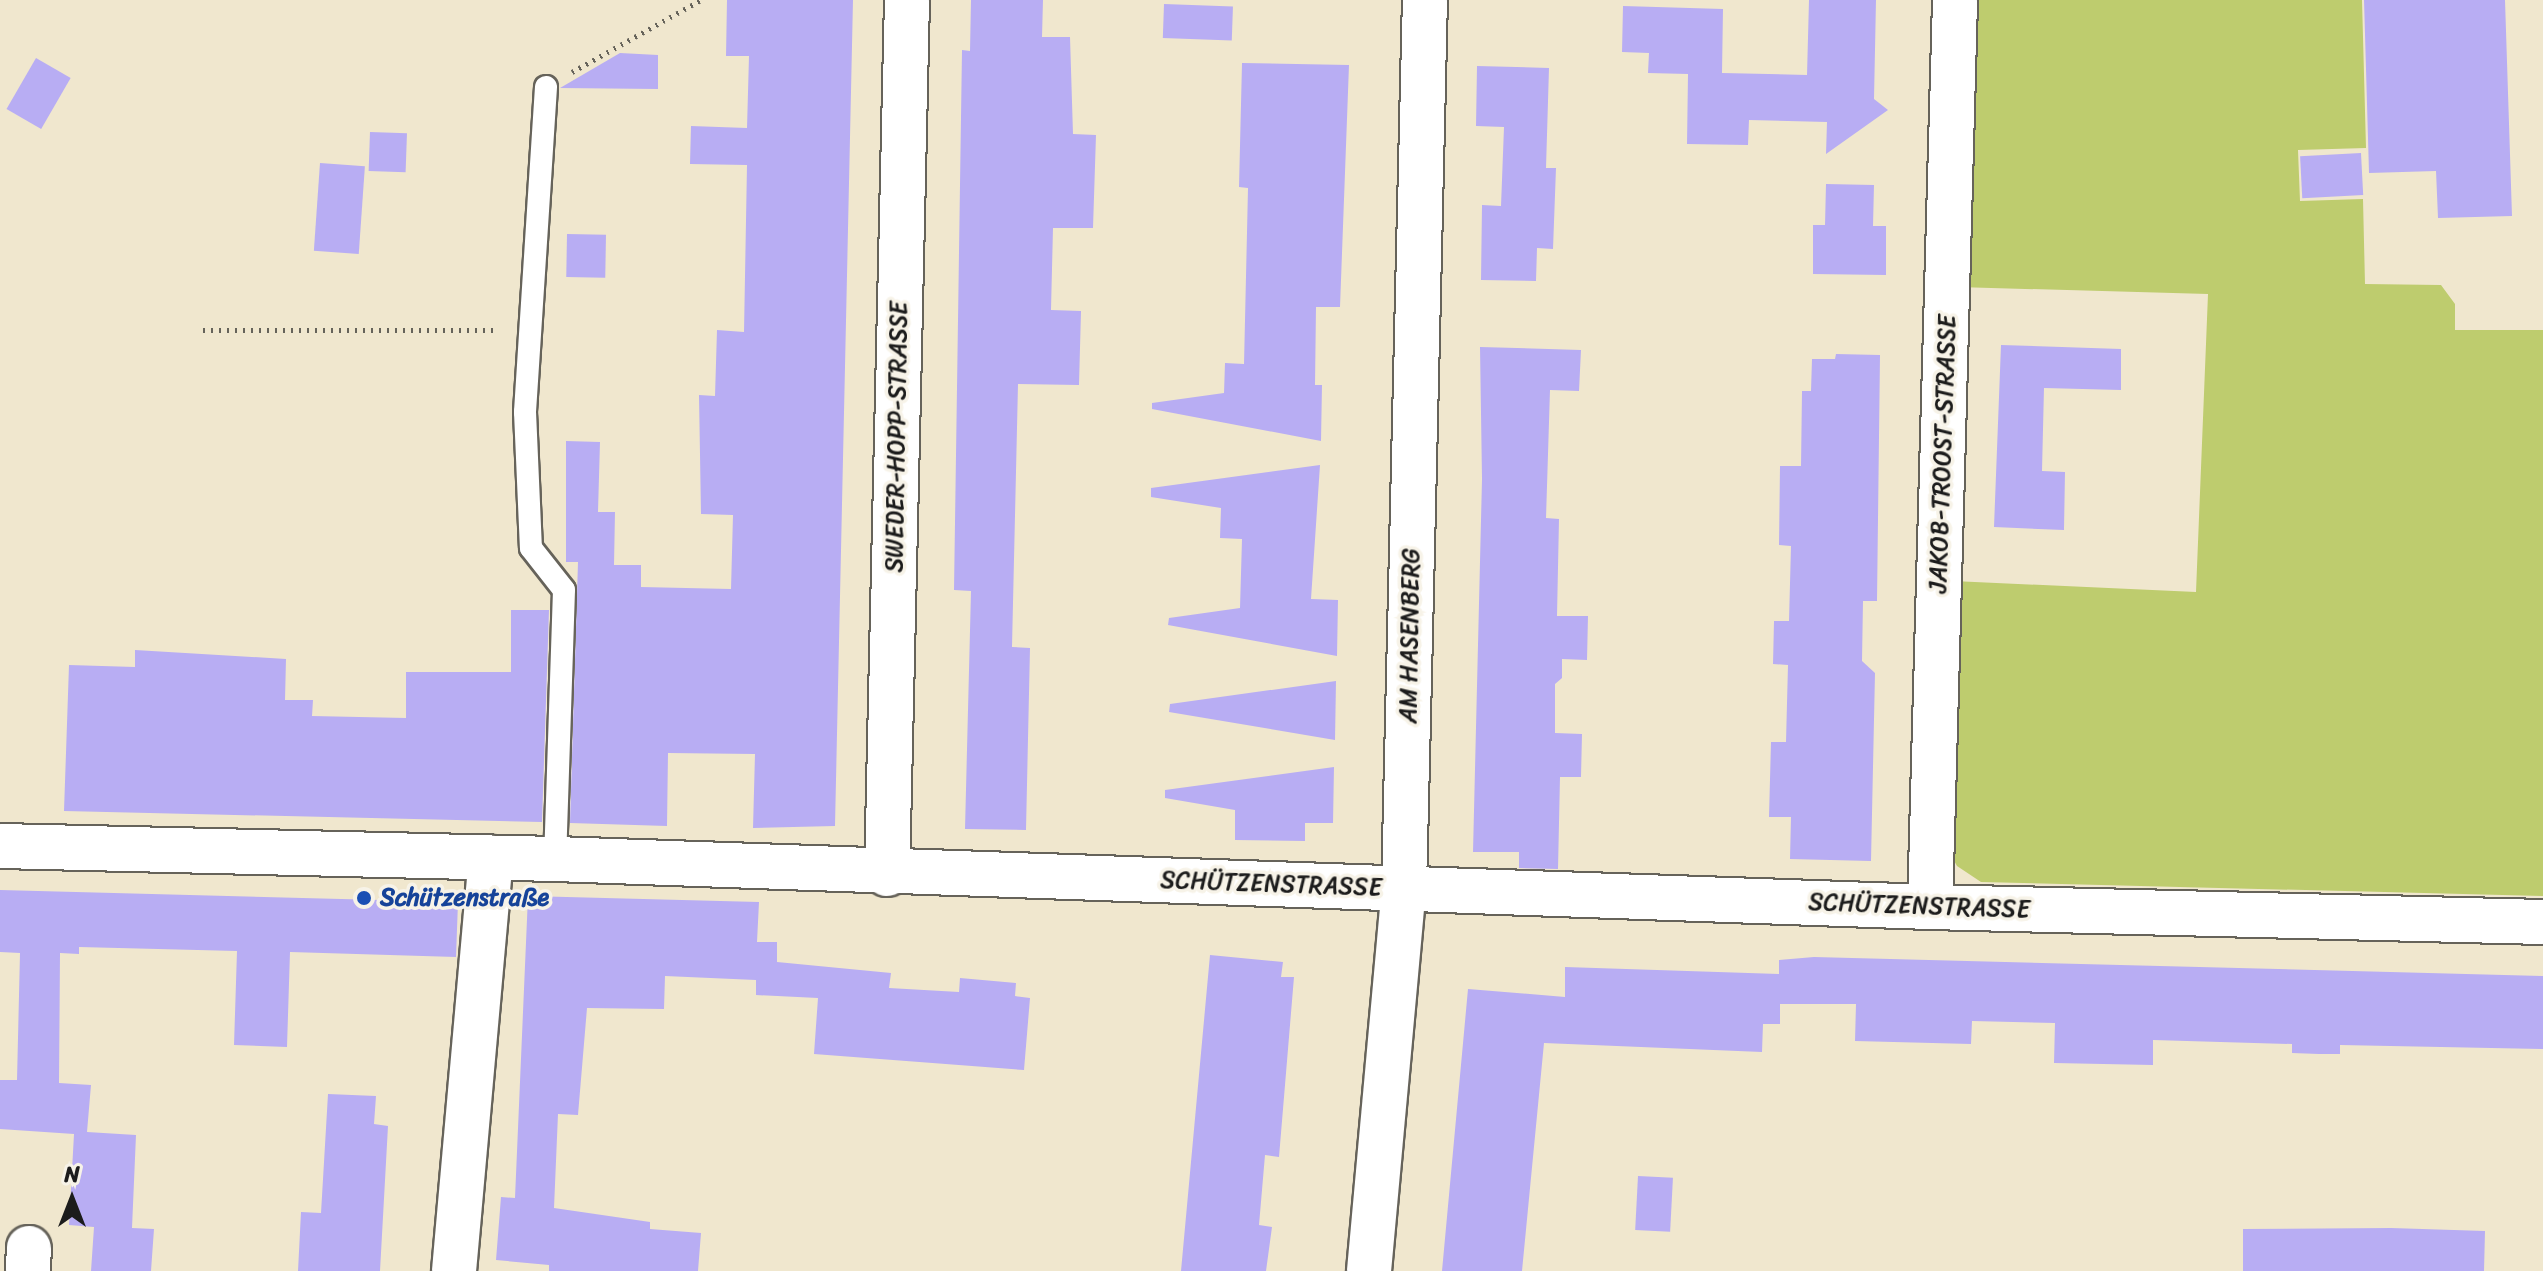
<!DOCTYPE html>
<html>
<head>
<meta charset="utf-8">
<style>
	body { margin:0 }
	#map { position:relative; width:2543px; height:1271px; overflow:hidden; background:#f0e7ce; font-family:Sriracha,sans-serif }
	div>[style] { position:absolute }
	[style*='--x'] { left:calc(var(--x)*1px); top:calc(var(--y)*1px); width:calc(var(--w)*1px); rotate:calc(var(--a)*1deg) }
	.green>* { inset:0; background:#becc6e }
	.building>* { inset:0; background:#b8adf3; transform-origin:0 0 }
	.path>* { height:5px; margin-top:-2.5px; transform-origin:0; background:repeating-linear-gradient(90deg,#66635a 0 2px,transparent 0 8px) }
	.roads { filter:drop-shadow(2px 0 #66635a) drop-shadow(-2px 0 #66635a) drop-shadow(0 2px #66635a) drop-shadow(0 -2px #66635a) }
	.service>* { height:22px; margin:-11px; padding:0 11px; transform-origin:11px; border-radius:11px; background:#fff }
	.minor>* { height:44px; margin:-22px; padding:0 22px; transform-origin:22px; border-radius:22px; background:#fff }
	.dots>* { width:22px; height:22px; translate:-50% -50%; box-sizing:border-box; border:4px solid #f7f3e8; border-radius:50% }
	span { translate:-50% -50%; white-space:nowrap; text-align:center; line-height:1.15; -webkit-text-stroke:7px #f7f3e8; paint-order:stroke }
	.street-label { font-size:24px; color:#1c1c1c }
	.transit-label { font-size:24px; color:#164399; font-weight:700 }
	.left { translate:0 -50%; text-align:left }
	.north { position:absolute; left:32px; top:1159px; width:80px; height:80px; -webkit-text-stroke:6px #f7f3e8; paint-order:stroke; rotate:0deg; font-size:22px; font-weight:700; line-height:32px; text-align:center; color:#1c1c1c }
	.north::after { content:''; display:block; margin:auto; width:28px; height:36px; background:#1c1c1c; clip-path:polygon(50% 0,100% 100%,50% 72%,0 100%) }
</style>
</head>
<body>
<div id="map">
	<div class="green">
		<div style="clip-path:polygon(1965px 0,2362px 0,2366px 148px,2298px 150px,2300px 201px,2363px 199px,2365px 284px,2441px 285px,2455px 304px,2455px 330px,2543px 330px,2543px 896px,1981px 882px,1957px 866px,1948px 850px,1953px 581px,2196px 592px,2208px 294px,1957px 287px)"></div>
	</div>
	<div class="building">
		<div style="clip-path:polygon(727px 0,853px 0,835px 826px,753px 828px,755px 754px,668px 753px,667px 826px,570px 823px,578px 562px,566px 562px,566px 441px,600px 442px,598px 512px,615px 512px,614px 565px,641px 565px,641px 587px,731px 589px,733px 515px,701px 514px,699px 395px,715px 396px,717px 330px,744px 332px,747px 165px,690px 164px,691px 126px,747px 128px,749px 56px,726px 56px)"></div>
		<div style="clip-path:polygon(971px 0,1043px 0,1042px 37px,1070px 37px,1073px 134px,1096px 135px,1093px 228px,1053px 228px,1051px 310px,1081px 311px,1079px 385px,1018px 384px,1012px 647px,1030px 648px,1026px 830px,965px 829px,971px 591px,954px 590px,962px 50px,970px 51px)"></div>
		<div style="clip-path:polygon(1809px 0,1876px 0,1874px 99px,1888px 110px,1826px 154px,1827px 122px,1749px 120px,1748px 145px,1687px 144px,1688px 74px,1648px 73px,1649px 53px,1622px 52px,1623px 6px,1723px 9px,1722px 73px,1807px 75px)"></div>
		<div style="clip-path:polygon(2364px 0,2505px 0,2512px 216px,2438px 218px,2436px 171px,2369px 173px)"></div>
		<div style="left:1164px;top:4px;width:69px;height:34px;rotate:2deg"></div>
		<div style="clip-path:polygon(620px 53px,658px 55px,658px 89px,560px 88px)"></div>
		<div style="left:36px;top:58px;width:40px;height:59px;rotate:30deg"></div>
		<div style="clip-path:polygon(1242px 63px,1349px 65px,1340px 307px,1316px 307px,1315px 385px,1322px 385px,1321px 441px,1152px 409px,1152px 403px,1224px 393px,1225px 363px,1244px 364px,1248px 188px,1239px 187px)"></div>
		<div style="clip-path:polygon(1477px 66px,1549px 68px,1546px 168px,1556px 168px,1553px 249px,1537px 248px,1536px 281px,1481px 280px,1482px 205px,1501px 206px,1504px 127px,1476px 126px)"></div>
		<div style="left:370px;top:132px;width:37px;height:39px;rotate:2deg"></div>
		<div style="left:2361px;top:153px;width:42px;height:61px;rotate:87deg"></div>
		<div style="left:320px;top:163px;width:45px;height:88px;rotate:4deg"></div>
		<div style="clip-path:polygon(1826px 184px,1874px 185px,1873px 226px,1886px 226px,1886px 275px,1813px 274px,1813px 225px,1825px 225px)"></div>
		<div style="left:567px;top:234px;width:39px;height:43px;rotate:1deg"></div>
		<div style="clip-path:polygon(2001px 345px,2121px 349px,2121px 390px,2044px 388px,2042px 471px,2065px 472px,2064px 530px,1994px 527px)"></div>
		<div style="clip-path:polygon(1480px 347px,1581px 350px,1579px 391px,1550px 390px,1546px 518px,1559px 519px,1557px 616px,1588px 616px,1587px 660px,1562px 659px,1562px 678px,1555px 684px,1555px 733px,1582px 734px,1581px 777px,1560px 777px,1558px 869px,1519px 868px,1519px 852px,1473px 852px,1482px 479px)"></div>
		<div style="clip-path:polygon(1836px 354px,1880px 355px,1877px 601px,1863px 601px,1862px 661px,1875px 673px,1871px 861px,1790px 859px,1791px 817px,1769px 817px,1771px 742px,1786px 742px,1787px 703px,1788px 665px,1773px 664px,1774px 621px,1789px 621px,1791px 546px,1779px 545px,1780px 466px,1801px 466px,1802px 391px,1811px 391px,1812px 359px,1835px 359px)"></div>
		<div style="clip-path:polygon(1320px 465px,1311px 599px,1338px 600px,1337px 656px,1168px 625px,1169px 618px,1240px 608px,1242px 539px,1220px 538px,1221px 508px,1151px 497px,1151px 488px)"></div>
		<div style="clip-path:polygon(511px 610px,549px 610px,542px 822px,64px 811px,69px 665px,135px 667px,135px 650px,286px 659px,285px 700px,313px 700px,312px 716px,406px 718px,406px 672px,511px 672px)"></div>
		<div style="clip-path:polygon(1336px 681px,1335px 740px,1169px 712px,1170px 704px)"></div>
		<div style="clip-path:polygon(1334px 767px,1333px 823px,1305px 823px,1305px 841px,1235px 840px,1235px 810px,1165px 798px,1165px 790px)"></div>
		<div style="clip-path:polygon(0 890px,458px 902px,456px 957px,290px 952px,287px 1047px,234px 1045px,237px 951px,79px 947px,79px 954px,60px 953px,59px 1083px,91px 1085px,87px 1132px,136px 1135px,132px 1228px,154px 1229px,151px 1271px,91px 1271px,94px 1227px,69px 1225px,74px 1134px,0 1129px,0 1080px,17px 1080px,20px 953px,0 952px)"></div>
		<div style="clip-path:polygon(528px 896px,759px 902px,757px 942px,777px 942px,777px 962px,891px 973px,889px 988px,959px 992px,960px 978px,1016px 983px,1015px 996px,1030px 998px,1024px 1070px,814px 1054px,818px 998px,756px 995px,756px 980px,665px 976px,664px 1009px,587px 1008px,578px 1115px,558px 1114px,554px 1208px,650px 1222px,650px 1229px,701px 1233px,698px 1271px,549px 1271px,549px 1265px,496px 1260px,501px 1197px,515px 1198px)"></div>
		<div style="clip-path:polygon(1210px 955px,1283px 962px,1281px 977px,1294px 977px,1279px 1157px,1265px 1155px,1259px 1225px,1272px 1227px,1266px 1271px,1181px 1271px)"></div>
		<div style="clip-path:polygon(1814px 957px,2543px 976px,2543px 1049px,2340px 1045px,2340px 1054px,2319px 1054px,2292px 1053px,2292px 1044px,2153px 1040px,2153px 1065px,2054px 1063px,2055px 1023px,1972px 1021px,1971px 1044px,1855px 1041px,1856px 1004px,1780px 1004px,1780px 1024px,1763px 1024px,1762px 1052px,1544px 1043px,1522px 1271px,1442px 1271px,1468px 989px,1565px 997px,1565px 967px,1779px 974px,1779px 960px)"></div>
		<div style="clip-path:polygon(328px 1094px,376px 1096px,374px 1124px,388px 1126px,380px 1271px,298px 1271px,301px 1212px,321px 1213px)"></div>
		<div style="left:1638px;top:1176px;width:35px;height:54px;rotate:3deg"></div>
		<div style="clip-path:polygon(2391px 1228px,2485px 1231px,2484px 1271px,2243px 1271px,2243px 1229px)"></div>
	</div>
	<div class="path">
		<div style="--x:572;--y:72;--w:148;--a:-29.2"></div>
		<div style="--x:203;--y:330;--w:295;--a:0"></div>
	</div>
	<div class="roads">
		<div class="service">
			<div style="--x:546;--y:87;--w:326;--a:93.7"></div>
			<div style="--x:525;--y:412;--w:136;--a:87.5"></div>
			<div style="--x:531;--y:548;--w:53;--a:51.8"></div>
			<div style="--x:564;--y:590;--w:269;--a:91.9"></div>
		</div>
		<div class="minor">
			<div style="--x:0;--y:846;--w:555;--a:1.34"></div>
			<div style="--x:555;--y:859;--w:1376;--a:2"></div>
			<div style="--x:1930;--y:907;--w:613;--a:1.4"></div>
			<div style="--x:887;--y:874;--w:874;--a:-88.69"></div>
			<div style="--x:1930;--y:907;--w:907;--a:-88.42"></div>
			<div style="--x:28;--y:1271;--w:23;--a:-88"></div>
			<div style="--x:454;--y:1271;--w:415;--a:-84.9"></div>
			<div style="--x:1369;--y:1271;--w:385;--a:-84.8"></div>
			<div style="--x:1404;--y:888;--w:888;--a:-88.65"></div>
		</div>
	</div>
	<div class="dots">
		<div style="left:364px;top:898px;background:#1a4fb4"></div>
	</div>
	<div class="street-label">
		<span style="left:897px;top:437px;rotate:-89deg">SWEDER-HOPP-STRASSE</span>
		<span style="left:1943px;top:454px;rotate:-88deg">JAKOB-TROOST-STRASSE</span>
		<span style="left:1410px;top:636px;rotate:-89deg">AM HASENBERG</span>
		<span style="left:1271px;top:884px;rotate:2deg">SCHÜTZENSTRASSE</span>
		<span style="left:1919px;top:906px;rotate:2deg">SCHÜTZENSTRASSE</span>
	</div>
	<div class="transit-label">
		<span class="left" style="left:380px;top:898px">Schützenstraße</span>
	</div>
	<div class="north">N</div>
</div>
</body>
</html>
